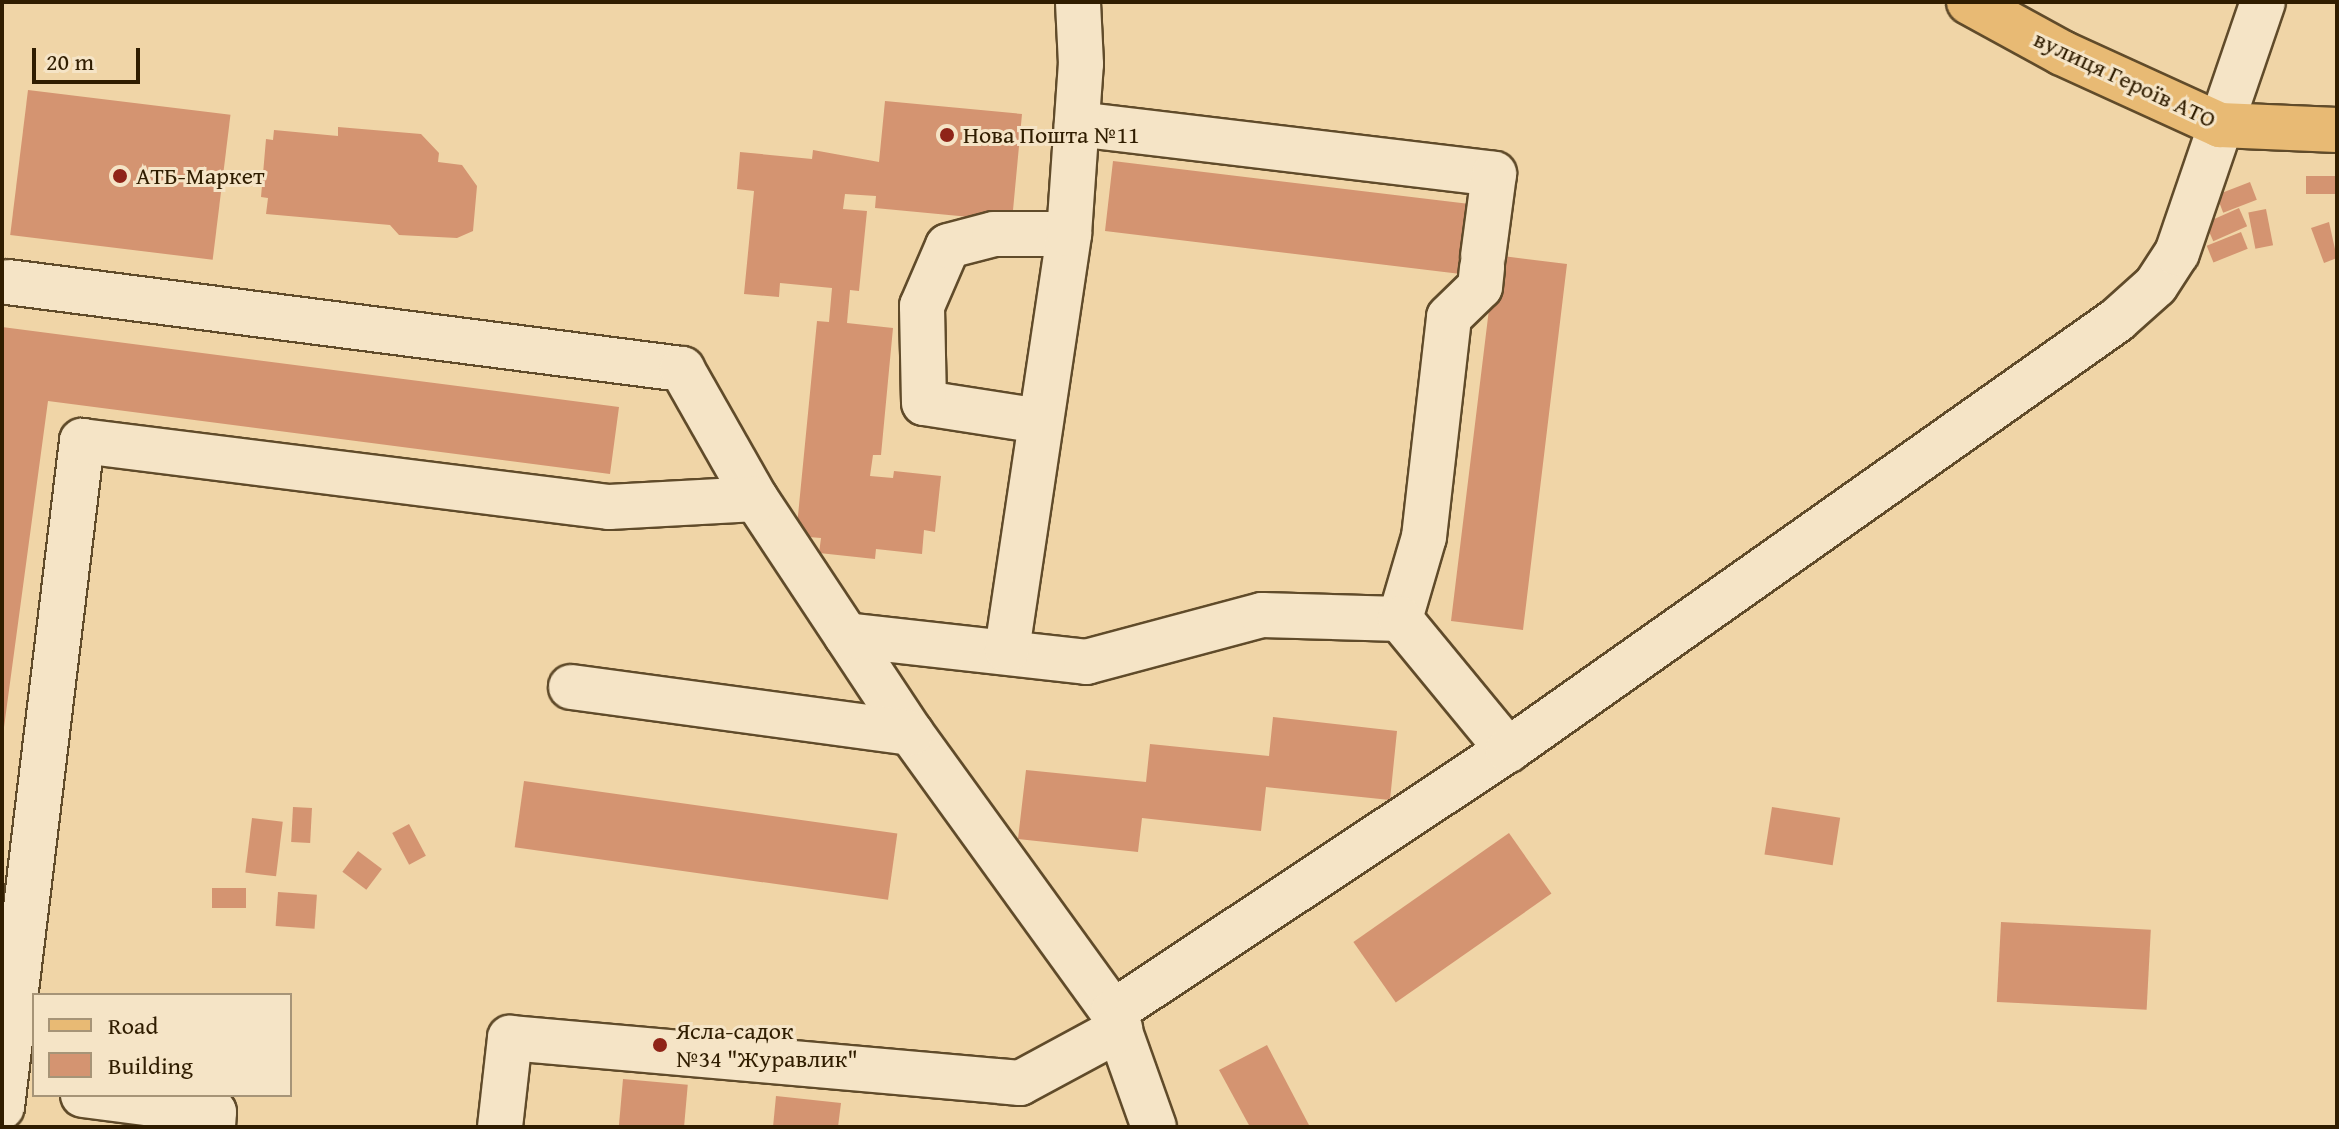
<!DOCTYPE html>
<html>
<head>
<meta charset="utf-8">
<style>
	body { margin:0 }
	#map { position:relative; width:2339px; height:1129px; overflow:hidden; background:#f0d5a7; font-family:"Gentium Book Plus",serif }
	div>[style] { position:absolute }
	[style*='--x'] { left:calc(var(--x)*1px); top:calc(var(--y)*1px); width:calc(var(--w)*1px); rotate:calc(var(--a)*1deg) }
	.building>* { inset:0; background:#d49471; transform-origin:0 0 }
	.roads { filter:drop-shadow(2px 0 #604b2a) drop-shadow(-2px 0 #604b2a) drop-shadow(0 2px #604b2a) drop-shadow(0 -2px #604b2a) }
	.minor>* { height:44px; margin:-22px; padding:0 22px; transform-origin:22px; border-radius:22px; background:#f5e4c6 }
	.major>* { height:44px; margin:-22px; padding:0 22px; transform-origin:22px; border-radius:22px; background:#e8ba74 }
	.dots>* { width:22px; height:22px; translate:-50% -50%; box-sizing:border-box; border:4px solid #f5e4c6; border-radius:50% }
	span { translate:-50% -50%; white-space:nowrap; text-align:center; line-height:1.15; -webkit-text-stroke:6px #f5e4c6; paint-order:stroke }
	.street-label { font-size:24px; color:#301d00 }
	.poi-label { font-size:24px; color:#301d00 }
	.left { translate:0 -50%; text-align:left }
	.frame { position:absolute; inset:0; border:4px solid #301d00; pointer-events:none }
	.legend { position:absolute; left:32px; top:993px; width:260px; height:104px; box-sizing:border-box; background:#f5e4c6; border:2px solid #a69477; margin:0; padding:10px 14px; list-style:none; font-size:24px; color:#301d00 }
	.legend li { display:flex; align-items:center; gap:16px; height:40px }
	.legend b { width:40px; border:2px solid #a69477 }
	.scale { position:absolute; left:32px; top:48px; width:108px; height:36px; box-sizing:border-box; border:4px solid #301d00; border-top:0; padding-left:10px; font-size:24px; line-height:28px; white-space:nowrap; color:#301d00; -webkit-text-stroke:6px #f5e4c6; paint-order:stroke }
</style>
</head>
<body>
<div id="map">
	<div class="building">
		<div style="left:28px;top:90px;width:204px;height:146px;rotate:7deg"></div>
		<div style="clip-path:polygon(885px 101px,1022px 114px,1012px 221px,875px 208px,876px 196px,845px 194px,843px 209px,867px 211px,859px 291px,850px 290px,847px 323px,893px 328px,881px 455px,873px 455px,870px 476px,893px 478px,894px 471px,941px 476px,935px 532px,924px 530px,922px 554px,876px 549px,875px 559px,819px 553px,821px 538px,796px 536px,817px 321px,829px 322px,832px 288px,780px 283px,779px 297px,744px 294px,754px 191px,737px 189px,740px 152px,812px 159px,813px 150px,879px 162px)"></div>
		<div style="clip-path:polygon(338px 127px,421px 134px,439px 153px,438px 162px,462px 165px,477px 186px,473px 231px,457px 238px,399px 235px,390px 225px,266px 214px,268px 198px,261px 197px,266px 139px,273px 140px,274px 130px,338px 136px)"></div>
		<div style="clip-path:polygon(1113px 161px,1478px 205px,1495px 255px,1567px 264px,1523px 630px,1451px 621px,1494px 268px,1469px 275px,1105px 231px)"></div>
		<div style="left:2306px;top:176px;width:31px;height:18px"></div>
		<div style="left:2250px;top:182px;width:19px;height:36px;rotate:69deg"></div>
		<div style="left:2239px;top:208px;width:20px;height:37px;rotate:66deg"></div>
		<div style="left:2266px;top:209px;width:37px;height:18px;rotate:79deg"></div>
		<div style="clip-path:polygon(2329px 222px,2337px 258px,2324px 263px,2311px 228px)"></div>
		<div style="left:2241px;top:232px;width:18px;height:37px;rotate:68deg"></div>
		<div style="clip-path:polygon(2px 327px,619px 407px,610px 474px,48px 401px,2px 742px)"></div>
		<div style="clip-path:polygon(1273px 717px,1397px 731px,1390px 800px,1266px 787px,1261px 831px,1142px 818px,1138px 852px,1018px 839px,1026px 770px,1146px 782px,1150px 744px,1269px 756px)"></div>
		<div style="left:524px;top:781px;width:377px;height:67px;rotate:8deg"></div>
		<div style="left:293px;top:807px;width:19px;height:35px;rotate:3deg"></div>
		<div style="left:1772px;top:807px;width:69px;height:48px;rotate:9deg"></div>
		<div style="left:252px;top:818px;width:31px;height:55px;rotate:7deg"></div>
		<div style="left:409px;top:824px;width:36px;height:19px;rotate:62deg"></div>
		<div style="left:1509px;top:833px;width:74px;height:190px;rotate:55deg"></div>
		<div style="left:358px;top:851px;width:30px;height:26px;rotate:37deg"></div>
		<div style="left:246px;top:888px;width:20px;height:34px;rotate:90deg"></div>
		<div style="left:278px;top:892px;width:39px;height:34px;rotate:4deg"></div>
		<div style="left:2001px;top:922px;width:150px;height:80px;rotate:3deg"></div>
		<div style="clip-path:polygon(1267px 1045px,1310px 1127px,1250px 1127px,1219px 1070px)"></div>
		<div style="left:623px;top:1079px;width:65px;height:48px;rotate:5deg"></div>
		<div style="clip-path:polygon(776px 1096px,841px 1103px,838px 1127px,773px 1127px)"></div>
	</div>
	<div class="roads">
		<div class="minor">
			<div style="--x:1077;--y:124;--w:420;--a:6.8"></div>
			<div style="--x:1494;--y:174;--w:83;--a:97.6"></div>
			<div style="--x:8;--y:282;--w:680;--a:7.36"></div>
			<div style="--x:682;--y:369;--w:150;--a:60.4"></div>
			<div style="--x:756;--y:499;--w:281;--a:56.5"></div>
			<div style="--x:911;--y:733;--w:344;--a:54.1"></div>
			<div style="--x:1113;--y:1012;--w:122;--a:70.4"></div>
			<div style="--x:1040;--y:421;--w:117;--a:-171.2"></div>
			<div style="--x:924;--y:403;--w:97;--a:-91.2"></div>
			<div style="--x:922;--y:306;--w:65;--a:-66.6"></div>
			<div style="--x:948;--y:246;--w:48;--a:-14.6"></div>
			<div style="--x:994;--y:234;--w:75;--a:0"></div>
			<div style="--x:1400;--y:619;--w:85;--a:-73.7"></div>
			<div style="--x:1424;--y:537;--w:221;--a:-83.5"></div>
			<div style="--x:1449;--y:317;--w:43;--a:-44.1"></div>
			<div style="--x:1480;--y:287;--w:20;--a:-84"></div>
			<div style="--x:846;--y:635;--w:242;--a:6.4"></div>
			<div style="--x:1086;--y:662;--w:182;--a:-15"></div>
			<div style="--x:1262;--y:615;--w:138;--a:1.7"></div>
			<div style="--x:1400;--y:619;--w:170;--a:50.5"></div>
			<div style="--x:1007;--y:650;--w:421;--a:-81.5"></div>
			<div style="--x:1069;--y:234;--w:170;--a:-86"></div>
			<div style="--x:1081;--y:64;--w:62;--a:-92.8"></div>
			<div style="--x:571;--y:687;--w:343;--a:7.7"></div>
			<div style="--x:1113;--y:1012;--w:474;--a:-33.6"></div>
			<div style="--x:1508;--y:750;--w:746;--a:-35.22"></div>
			<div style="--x:2117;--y:320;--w:52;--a:-41.9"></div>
			<div style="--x:2156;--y:285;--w:38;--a:-57"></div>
			<div style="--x:2177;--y:253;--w:265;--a:-71.1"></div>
			<div style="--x:83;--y:1095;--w:132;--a:7.4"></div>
			<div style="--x:214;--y:1112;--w:15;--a:94"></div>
			<div style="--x:2;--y:1107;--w:671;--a:-83.15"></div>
			<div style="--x:82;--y:441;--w:531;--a:7.14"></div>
			<div style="--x:609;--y:507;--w:147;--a:-3.1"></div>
			<div style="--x:500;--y:1127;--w:90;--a:-83.6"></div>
			<div style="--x:510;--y:1038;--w:512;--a:5.04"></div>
			<div style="--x:1020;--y:1083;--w:114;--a:-28.4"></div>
		</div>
		<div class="major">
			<div style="--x:1969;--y:2;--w:106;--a:28.7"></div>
			<div style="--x:2062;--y:53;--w:174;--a:24.5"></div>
			<div style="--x:2220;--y:125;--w:117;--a:2.4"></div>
		</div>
	</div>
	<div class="dots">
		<div style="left:947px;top:135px;background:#8f2418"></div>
		<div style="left:120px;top:176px;background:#8f2418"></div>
		<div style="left:660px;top:1045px;background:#8f2418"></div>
	</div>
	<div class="street-label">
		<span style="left:2125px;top:79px;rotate:25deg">вулиця Героїв АТО</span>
	</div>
	<div class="poi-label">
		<span class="left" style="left:963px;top:135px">Нова Пошта №11</span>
		<span class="left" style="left:136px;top:176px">АТБ-Маркет</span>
		<span class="left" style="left:676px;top:1045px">Ясла-садок<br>№34 "Журавлик"</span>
	</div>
	<div class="frame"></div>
	<ul class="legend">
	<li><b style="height:10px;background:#e8ba74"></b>Road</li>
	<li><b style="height:22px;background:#d49471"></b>Building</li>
	</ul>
	<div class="scale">20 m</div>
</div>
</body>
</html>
